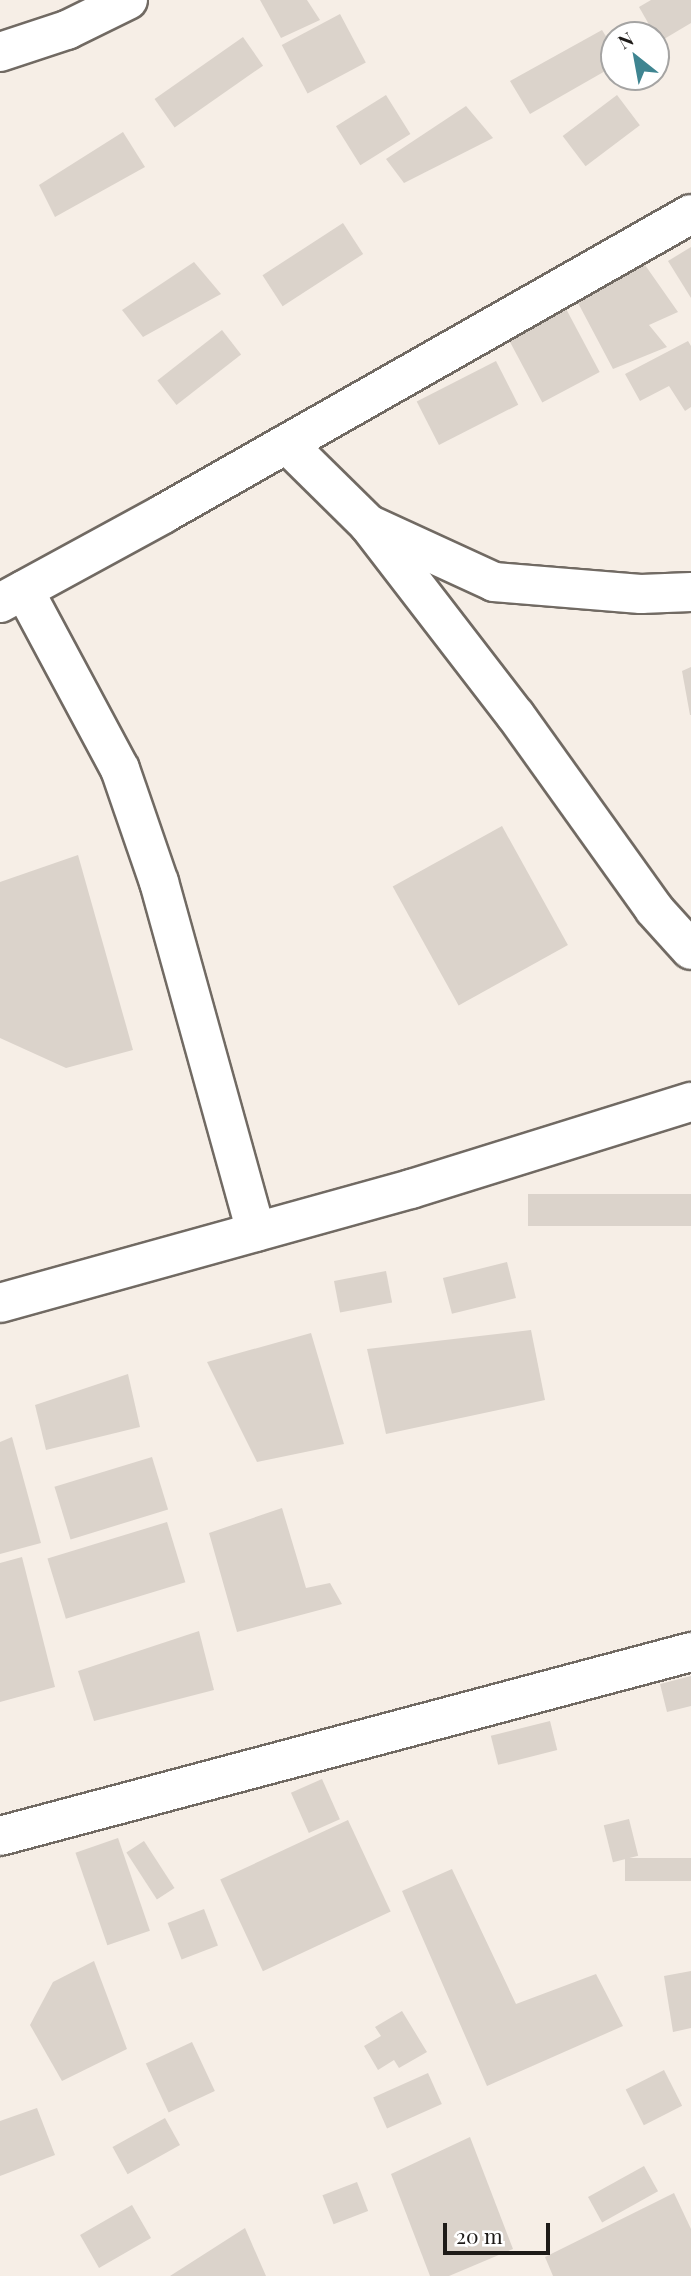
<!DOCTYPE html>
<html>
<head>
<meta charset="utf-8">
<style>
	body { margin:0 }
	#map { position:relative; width:691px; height:2276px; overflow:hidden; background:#f6eee6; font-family:"Playfair Display",serif }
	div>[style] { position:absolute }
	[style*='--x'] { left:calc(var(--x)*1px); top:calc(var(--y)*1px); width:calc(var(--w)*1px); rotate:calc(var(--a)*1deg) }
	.building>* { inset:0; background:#dbd3cb; transform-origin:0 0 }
	.roads { filter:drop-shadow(2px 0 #716a63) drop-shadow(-2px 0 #716a63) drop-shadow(0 2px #716a63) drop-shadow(0 -2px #716a63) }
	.minor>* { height:38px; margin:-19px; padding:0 19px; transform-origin:19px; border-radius:19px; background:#fff }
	span { translate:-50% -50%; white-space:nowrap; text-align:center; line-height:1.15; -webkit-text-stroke:6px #fff; paint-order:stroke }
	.north { position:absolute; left:600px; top:21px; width:70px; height:70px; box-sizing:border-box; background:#fff; border:2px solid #a5a4a3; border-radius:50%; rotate:329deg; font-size:19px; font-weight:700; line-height:28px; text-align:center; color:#1e1b18 }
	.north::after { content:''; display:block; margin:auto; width:24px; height:32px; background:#3f8591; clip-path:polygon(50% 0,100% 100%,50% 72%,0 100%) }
	.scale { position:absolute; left:443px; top:2223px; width:107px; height:32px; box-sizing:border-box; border:4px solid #1e1b18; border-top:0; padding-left:9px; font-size:21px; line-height:24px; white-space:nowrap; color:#1e1b18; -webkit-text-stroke:5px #fff; paint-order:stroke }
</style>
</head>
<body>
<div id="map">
	<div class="building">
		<div style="clip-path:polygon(260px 0,307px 0,320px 20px,281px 38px)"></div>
		<div style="clip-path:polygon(651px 0,691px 0,691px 23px,659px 42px,639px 7px)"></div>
		<div style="left:340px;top:14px;width:55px;height:66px;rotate:62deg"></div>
		<div style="clip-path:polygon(602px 30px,614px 49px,614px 66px,530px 114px,510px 81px)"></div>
		<div style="left:243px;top:37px;width:35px;height:108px;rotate:55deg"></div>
		<div style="left:386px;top:95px;width:46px;height:59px;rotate:58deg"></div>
		<div style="left:617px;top:95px;width:38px;height:68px;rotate:53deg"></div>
		<div style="clip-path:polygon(466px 106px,493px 138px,404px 183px,386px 159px)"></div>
		<div style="clip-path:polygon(123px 132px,145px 167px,55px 217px,39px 185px)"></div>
		<div style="left:343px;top:223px;width:37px;height:96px;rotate:57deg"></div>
		<div style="clip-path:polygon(691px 247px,691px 298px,668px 261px)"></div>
		<div style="clip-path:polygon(194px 262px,221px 294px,143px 337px,122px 310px)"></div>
		<div style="clip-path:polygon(645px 265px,678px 312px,649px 325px,667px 347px,613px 369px,577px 301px)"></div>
		<div style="left:564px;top:305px;width:76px;height:65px;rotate:62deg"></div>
		<div style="left:222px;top:330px;width:31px;height:82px;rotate:52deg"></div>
		<div style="clip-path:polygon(688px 341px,691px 346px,691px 407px,685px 411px,669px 386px,640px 401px,625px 374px)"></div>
		<div style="left:496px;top:361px;width:49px;height:89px;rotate:63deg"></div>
		<div style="clip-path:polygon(691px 667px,691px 715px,690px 715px,682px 671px)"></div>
		<div style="left:502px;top:826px;width:136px;height:125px;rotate:61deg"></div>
		<div style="clip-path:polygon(78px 855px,133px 1050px,66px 1068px,0 1038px,0 882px)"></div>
		<div style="left:691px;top:1194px;width:32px;height:163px;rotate:90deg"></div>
		<div style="left:507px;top:1262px;width:37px;height:66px;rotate:76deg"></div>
		<div style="left:386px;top:1271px;width:32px;height:53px;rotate:79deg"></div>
		<div style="clip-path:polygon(531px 1330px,545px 1400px,386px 1434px,367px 1349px)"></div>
		<div style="clip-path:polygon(311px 1333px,344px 1444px,257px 1462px,207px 1362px)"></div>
		<div style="clip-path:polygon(128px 1374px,140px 1427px,46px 1450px,35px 1405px)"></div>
		<div style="clip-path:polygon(12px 1437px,41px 1543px,0 1554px,0 1442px)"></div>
		<div style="left:152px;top:1457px;width:55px;height:102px;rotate:73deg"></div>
		<div style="clip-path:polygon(282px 1508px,306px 1588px,330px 1583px,342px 1604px,237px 1632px,209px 1533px)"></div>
		<div style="left:167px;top:1522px;width:63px;height:125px;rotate:73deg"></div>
		<div style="clip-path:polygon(22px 1557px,55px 1687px,0 1702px,0 1563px)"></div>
		<div style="clip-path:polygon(199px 1631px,214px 1690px,94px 1721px,78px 1671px)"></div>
		<div style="clip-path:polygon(691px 1676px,691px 1706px,667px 1712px,660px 1684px)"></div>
		<div style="left:550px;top:1721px;width:30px;height:61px;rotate:76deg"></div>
		<div style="left:322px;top:1779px;width:44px;height:34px;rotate:66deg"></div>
		<div style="left:629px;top:1819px;width:38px;height:26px;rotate:76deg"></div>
		<div style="left:348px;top:1820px;width:101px;height:141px;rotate:65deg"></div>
		<div style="left:118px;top:1838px;width:98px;height:45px;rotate:71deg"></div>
		<div style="left:144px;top:1841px;width:56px;height:21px;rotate:57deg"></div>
		<div style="left:691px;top:1858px;width:23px;height:66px;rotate:90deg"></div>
		<div style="clip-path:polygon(452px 1869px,516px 2004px,596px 1974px,623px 2026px,487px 2086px,402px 1891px)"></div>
		<div style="left:204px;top:1909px;width:39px;height:39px;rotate:69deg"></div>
		<div style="clip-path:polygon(94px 1961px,127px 2049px,62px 2081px,30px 2025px,53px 1982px)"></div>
		<div style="clip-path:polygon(691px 1971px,691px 2028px,673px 2032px,664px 1976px)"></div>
		<div style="clip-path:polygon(402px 2011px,427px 2052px,399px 2068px,394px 2060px,378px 2070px,364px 2046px,381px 2036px,375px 2027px)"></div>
		<div style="left:192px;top:2042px;width:54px;height:51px;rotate:65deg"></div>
		<div style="left:664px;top:2070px;width:40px;height:43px;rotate:63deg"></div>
		<div style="left:428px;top:2073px;width:34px;height:60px;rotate:66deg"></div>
		<div style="clip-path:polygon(37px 2108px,55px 2155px,0 2176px,0 2121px)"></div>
		<div style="left:165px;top:2118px;width:31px;height:60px;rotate:61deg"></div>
		<div style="clip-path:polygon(470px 2137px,513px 2249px,449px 2276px,430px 2276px,391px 2174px)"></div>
		<div style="left:644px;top:2166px;width:29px;height:64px;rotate:61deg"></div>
		<div style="left:357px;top:2182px;width:31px;height:37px;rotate:69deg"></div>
		<div style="clip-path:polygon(674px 2193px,691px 2229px,691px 2276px,553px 2276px,545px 2257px)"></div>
		<div style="left:132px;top:2205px;width:38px;height:60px;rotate:60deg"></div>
		<div style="clip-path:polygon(245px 2228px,266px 2276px,170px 2276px)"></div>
	</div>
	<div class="roads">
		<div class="minor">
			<div style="--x:0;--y:52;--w:71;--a:-18.2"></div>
			<div style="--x:67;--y:30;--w:68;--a:-26.2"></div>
			<div style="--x:287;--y:444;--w:114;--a:44.6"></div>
			<div style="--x:368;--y:524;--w:139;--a:24.7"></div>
			<div style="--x:494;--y:582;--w:147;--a:4.7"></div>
			<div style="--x:641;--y:594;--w:50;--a:-2.3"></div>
			<div style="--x:368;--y:524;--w:242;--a:52.4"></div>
			<div style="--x:516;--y:716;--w:237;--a:54.4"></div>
			<div style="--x:654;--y:909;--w:55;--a:47.9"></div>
			<div style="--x:24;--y:590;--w:203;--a:61.8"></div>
			<div style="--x:120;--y:769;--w:120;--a:71"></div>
			<div style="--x:159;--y:882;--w:363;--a:74.5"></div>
			<div style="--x:0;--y:603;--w:186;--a:-28.6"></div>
			<div style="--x:163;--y:514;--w:607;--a:-29.6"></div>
			<div style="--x:0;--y:1303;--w:427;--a:-15.5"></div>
			<div style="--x:411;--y:1189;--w:293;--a:-17.3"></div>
			<div style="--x:0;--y:1836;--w:715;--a:-14.91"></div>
		</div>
	</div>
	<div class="north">N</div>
	<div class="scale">20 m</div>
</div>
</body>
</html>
